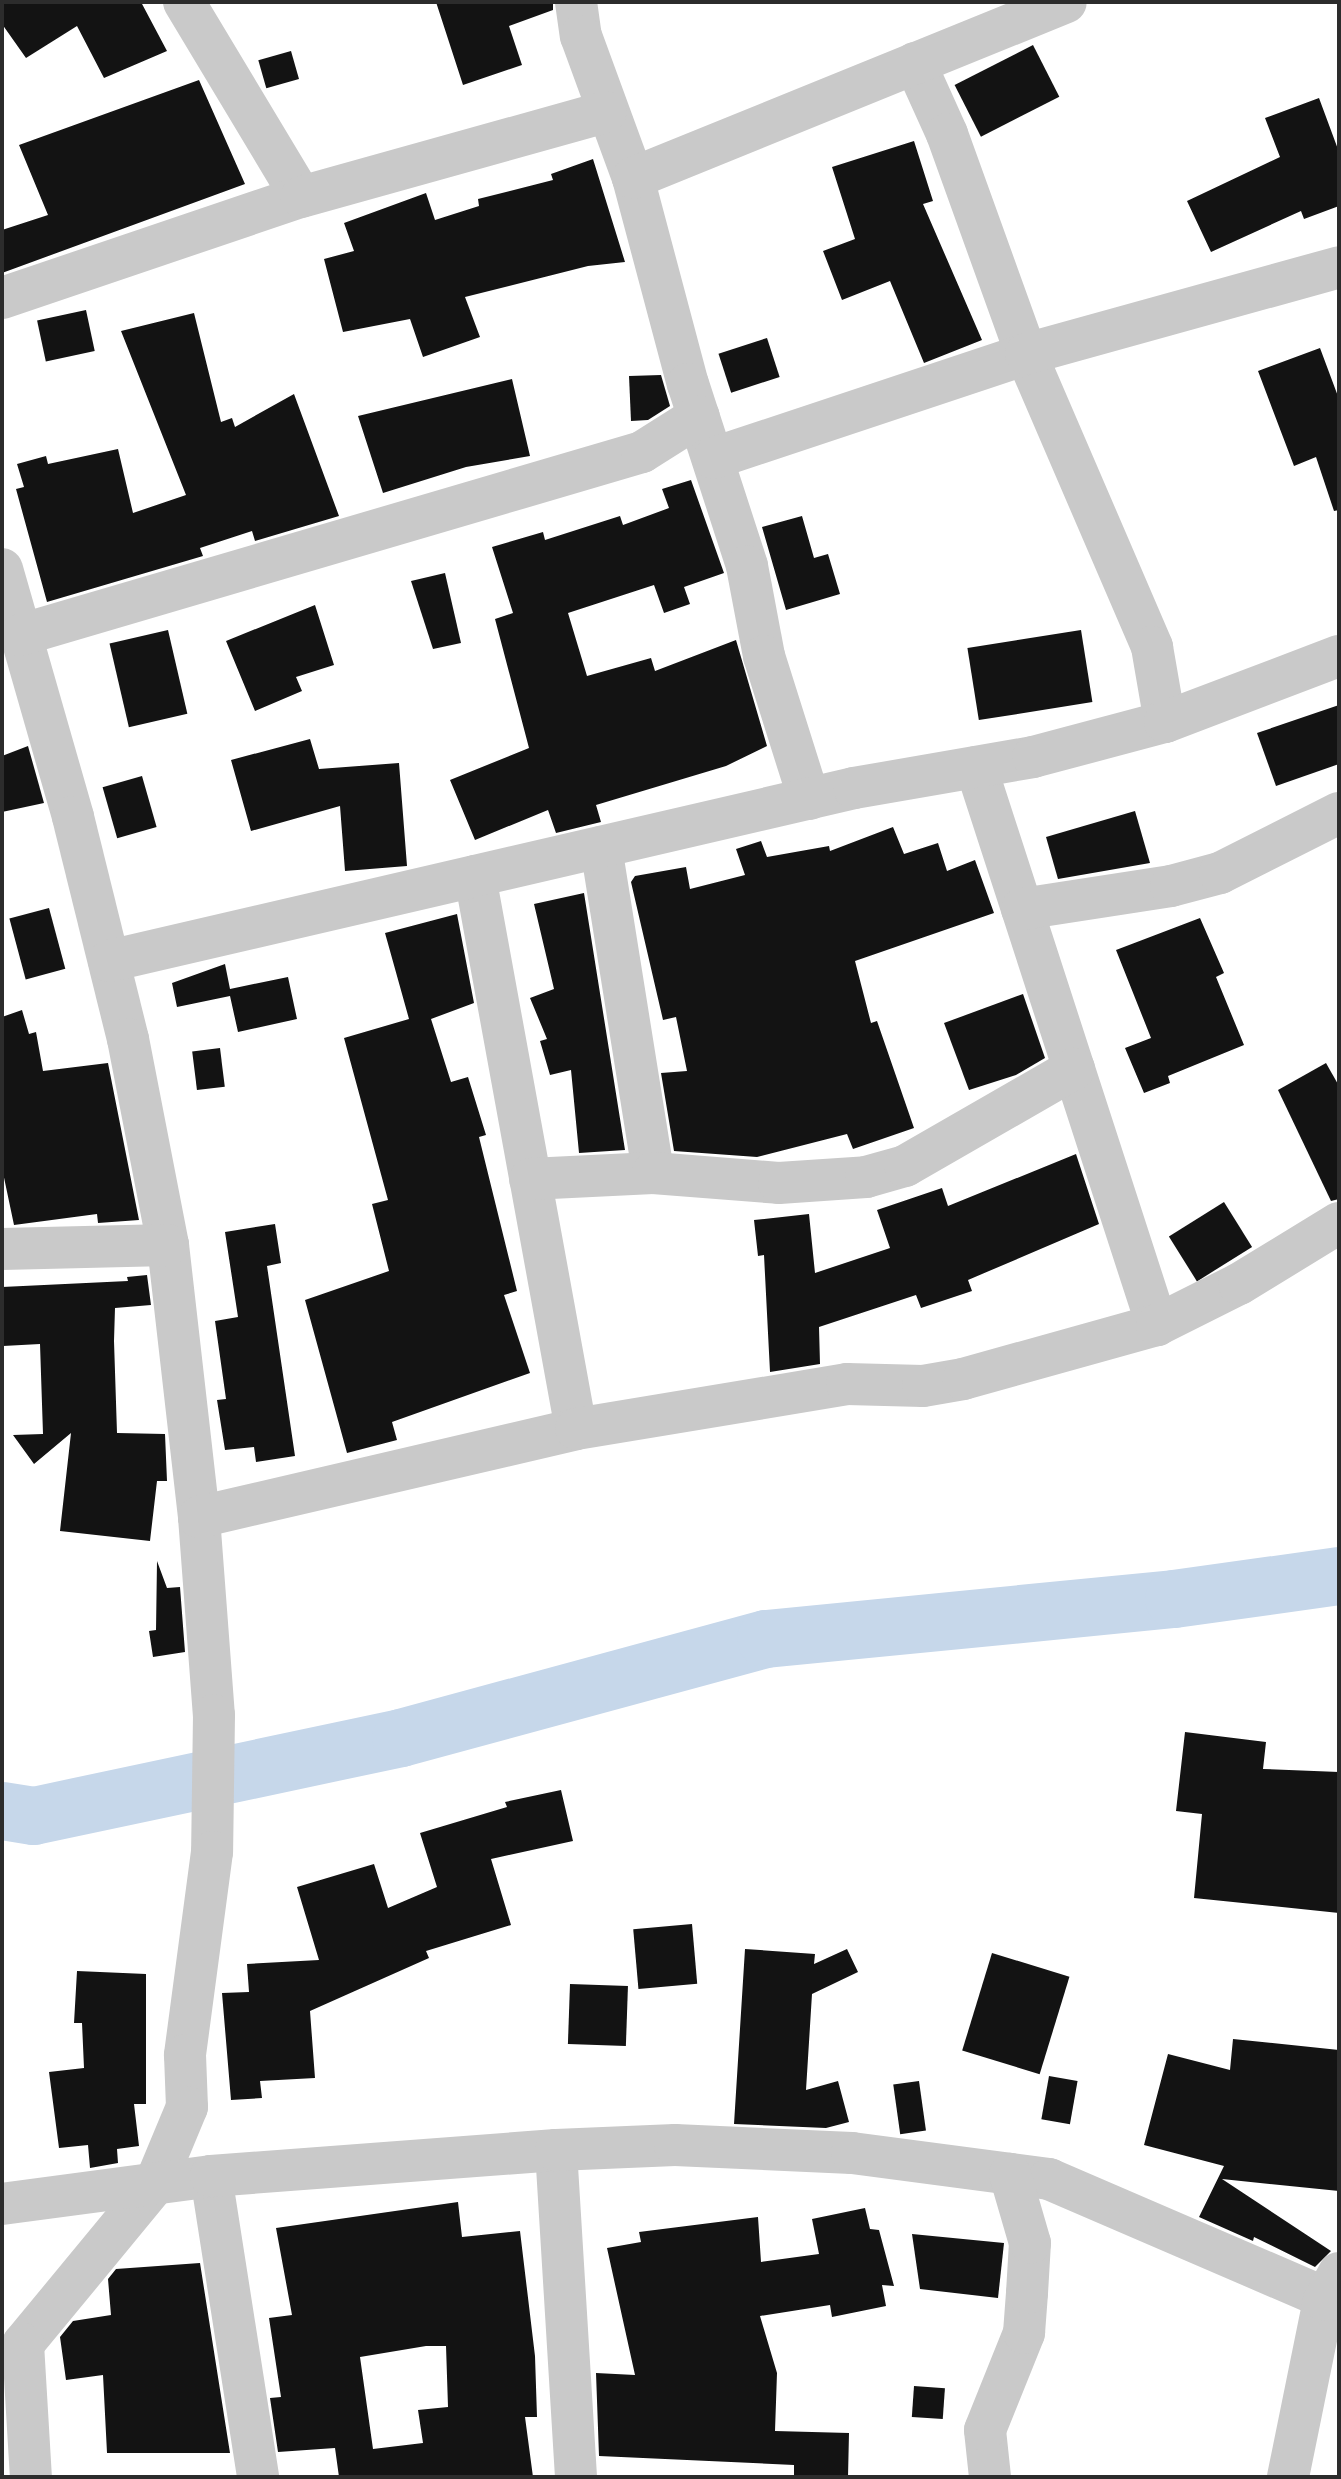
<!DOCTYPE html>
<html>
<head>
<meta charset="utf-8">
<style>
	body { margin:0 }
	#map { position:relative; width:1341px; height:2479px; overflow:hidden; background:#fff; font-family:"Titillium Web",sans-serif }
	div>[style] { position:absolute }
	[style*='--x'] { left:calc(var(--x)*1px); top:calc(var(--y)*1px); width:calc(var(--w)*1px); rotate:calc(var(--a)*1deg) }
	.river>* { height:58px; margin:-29px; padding:0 29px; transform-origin:29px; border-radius:29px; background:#c6d7ea }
	.building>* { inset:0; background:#131313; transform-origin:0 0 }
	.minor>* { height:42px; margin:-21px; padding:0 21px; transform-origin:21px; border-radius:21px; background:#c9c9c9 }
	span { translate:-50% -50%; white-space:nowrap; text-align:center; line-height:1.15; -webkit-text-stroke:8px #fff; paint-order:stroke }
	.frame { position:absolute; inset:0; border:4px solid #2c2c2c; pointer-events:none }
</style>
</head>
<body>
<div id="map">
	<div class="river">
		<div style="--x:2;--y:1811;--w:32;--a:9"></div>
		<div style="--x:34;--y:1816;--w:375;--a:-12"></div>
		<div style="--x:401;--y:1738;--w:378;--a:-15.2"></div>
		<div style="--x:766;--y:1639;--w:410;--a:-5.6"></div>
		<div style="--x:1174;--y:1599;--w:167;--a:-7.9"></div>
	</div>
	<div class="building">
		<div style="clip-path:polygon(2px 2px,141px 2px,167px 51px,104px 78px,77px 26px,26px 58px,2px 24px)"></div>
		<div style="clip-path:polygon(436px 2px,553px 2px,553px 10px,509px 26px,522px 65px,463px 85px)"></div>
		<div style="left:1033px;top:45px;width:58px;height:88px;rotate:63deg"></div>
		<div style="left:291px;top:51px;width:29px;height:34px;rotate:74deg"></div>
		<div style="clip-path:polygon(199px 80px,245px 184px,2px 273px,2px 230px,48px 215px,19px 145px)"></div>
		<div style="clip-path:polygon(1319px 98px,1339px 152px,1339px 206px,1304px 219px,1301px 211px,1211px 252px,1187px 201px,1280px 157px,1265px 118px)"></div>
		<div style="clip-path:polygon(914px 141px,933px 201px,923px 204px,982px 340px,924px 363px,890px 281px,842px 300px,823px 251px,855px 239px,832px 167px)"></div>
		<div style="clip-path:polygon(593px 159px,625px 262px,588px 266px,465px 297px,480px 337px,423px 357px,410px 319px,343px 332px,324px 259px,354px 251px,344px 223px,426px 193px,435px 220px,479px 206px,478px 199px,553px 180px,551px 174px)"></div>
		<div style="left:86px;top:310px;width:42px;height:50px;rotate:78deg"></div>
		<div style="clip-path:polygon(194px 313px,221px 422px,232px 418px,235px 427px,294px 394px,339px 516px,255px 541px,252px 531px,200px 548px,203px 556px,47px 602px,16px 489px,24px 487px,17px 464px,46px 456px,48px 464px,118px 449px,133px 513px,186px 495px,121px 331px)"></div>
		<div style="left:767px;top:338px;width:41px;height:51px;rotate:72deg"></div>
		<div style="clip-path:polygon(1320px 348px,1339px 399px,1339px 510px,1334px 511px,1316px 457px,1294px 466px,1258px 371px)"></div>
		<div style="clip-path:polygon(661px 375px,670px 406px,648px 420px,631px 421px,629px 376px)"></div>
		<div style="clip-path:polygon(512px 379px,530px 456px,466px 467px,383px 493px,358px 416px)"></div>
		<div style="clip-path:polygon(691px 480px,724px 573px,684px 587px,690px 604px,664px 613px,654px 585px,568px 613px,587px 676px,651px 658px,655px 671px,736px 640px,767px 746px,726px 766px,596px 805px,601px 822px,556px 833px,548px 810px,475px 840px,450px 780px,529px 748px,495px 619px,513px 613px,492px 547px,543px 532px,545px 540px,620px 516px,623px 525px,669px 508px,662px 489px)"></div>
		<div style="clip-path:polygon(802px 516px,814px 558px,828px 554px,840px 594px,786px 610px,762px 527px)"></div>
		<div style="clip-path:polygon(445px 573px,461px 643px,433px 649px,411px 581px)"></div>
		<div style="clip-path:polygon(315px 605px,334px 665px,296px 677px,302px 691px,255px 711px,226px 641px)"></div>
		<div style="left:168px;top:630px;width:86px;height:60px;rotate:77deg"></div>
		<div style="left:1081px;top:630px;width:73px;height:115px;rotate:81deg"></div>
		<div style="clip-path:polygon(1339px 705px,1339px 764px,1276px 786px,1257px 733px)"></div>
		<div style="clip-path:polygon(310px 739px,319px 769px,399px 763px,407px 866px,345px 871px,340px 806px,251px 831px,231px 760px)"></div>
		<div style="clip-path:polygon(28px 746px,44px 803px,2px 812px,2px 756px)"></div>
		<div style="left:142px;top:776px;width:53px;height:41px;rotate:74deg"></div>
		<div style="clip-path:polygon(1135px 811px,1150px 863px,1058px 879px,1046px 837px)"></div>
		<div style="clip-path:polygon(893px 827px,904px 854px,938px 843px,947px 871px,975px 860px,994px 913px,855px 961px,871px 1023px,877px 1021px,914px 1128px,853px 1149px,847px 1134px,757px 1157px,674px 1151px,661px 1073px,687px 1071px,676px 1017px,663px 1020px,631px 882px,635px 876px,686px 867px,690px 889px,745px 875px,736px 849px,761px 841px,767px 857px,829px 846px,830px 851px)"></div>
		<div style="clip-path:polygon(584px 893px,625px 1150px,579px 1153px,571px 1070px,550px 1075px,540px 1041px,547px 1039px,530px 998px,554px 989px,534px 904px)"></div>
		<div style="left:49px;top:908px;width:63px;height:41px;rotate:75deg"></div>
		<div style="clip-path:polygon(457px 914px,474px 1003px,431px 1019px,451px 1082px,468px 1077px,486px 1135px,479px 1137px,517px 1291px,504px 1295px,530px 1373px,392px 1422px,397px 1440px,347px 1453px,305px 1300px,389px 1271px,372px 1204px,388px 1200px,344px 1038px,409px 1019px,385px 933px)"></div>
		<div style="clip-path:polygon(1200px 918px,1224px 973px,1216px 977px,1244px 1045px,1168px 1076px,1170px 1083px,1144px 1093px,1125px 1048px,1151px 1038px,1116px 950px)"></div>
		<div style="clip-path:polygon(225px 964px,230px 989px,288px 977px,297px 1019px,238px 1032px,230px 996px,177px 1007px,172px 983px)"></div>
		<div style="clip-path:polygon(1023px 994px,1045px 1058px,1016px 1075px,969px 1090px,944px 1023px)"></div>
		<div style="clip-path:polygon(22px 1010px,29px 1034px,36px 1032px,43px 1071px,108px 1063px,139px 1220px,98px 1223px,97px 1214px,14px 1225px,2px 1168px,2px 1017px)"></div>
		<div style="left:220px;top:1048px;width:39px;height:28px;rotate:83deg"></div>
		<div style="clip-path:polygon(1326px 1063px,1339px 1086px,1339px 1199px,1331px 1201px,1278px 1090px)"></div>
		<div style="clip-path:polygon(1076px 1154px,1099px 1224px,968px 1280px,972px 1291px,921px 1308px,916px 1295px,819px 1327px,820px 1364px,770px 1372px,764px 1255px,758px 1256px,754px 1220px,809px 1214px,815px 1273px,890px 1248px,877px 1210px,942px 1188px,948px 1206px)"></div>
		<div style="left:1224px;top:1202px;width:53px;height:65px;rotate:58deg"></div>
		<div style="clip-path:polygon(275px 1224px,281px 1263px,267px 1266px,295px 1456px,256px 1462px,254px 1447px,225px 1450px,217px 1400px,226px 1399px,215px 1321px,238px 1317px,225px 1232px)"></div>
		<div style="clip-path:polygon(147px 1275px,151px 1305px,115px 1308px,114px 1341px,117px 1433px,165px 1434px,167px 1481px,157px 1481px,150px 1541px,60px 1531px,71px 1433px,34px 1464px,13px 1435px,43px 1434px,40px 1344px,3px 1346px,2px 1287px,128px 1281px,127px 1277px)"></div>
		<div style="clip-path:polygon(157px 1561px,167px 1588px,180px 1587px,185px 1652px,153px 1657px,149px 1631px,156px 1630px)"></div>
		<div style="clip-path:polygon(1185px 1732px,1266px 1742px,1263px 1769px,1339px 1772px,1339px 1913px,1194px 1898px,1202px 1814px,1176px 1811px)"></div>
		<div style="clip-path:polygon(561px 1790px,573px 1841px,491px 1859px,511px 1925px,426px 1951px,429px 1958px,310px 2011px,315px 2078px,260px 2081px,262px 2098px,231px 2100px,222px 1993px,249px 1992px,247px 1964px,319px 1960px,297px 1887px,374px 1864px,388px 1908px,437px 1887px,420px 1833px,507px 1807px,505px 1802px)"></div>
		<div style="left:692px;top:1924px;width:60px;height:59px;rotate:85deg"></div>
		<div style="clip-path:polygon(745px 1949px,815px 1954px,814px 1964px,847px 1949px,858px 1972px,812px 1994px,806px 2090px,838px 2081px,849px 2122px,826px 2128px,734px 2124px)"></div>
		<div style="left:992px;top:1953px;width:81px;height:102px;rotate:17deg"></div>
		<div style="clip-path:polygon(77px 1971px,146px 1974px,146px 2104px,134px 2104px,139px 2146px,117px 2149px,118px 2163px,90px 2168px,88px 2145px,59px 2148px,49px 2072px,84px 2068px,82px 2023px,74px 2023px)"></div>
		<div style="left:570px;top:1984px;width:58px;height:60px;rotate:2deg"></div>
		<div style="clip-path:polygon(1233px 2039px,1339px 2050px,1339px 2191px,1222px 2179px,1331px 2251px,1315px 2267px,1254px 2237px,1253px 2241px,1199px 2217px,1224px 2166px,1144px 2145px,1168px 2054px,1230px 2070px)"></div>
		<div style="left:1049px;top:2076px;width:29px;height:44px;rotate:10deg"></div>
		<div style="left:919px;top:2081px;width:50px;height:26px;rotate:82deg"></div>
		<div style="clip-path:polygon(evenodd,458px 2202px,462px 2237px,520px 2231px,535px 2356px,537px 2417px,525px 2417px,533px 2477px,339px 2477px,335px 2448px,278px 2452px,270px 2398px,281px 2397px,269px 2318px,292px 2315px,276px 2228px,458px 2202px,426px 2346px,446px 2346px,448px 2407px,418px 2410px,423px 2443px,373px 2449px,360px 2357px,426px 2346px)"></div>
		<div style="clip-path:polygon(865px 2208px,870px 2229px,879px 2230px,894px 2286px,882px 2285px,886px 2306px,832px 2317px,830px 2305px,760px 2316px,777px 2373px,775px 2431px,849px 2433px,848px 2477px,794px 2477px,794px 2465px,599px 2456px,596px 2373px,635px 2375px,607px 2248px,641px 2242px,639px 2232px,758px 2217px,761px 2262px,819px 2254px,812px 2219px)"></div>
		<div style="clip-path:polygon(912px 2234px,1004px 2243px,998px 2298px,920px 2289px)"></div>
		<div style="clip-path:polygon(200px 2263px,230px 2453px,107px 2453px,103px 2375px,66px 2380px,60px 2337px,73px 2321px,111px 2315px,108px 2279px,116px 2269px)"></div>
		<div style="left:914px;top:2386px;width:31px;height:31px;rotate:4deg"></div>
	</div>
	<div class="minor">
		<div style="--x:184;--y:2;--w:227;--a:59"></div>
		<div style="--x:576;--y:2;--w:34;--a:82"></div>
		<div style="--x:581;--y:36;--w:151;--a:69.9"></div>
		<div style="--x:633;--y:178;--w:213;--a:75.1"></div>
		<div style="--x:688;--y:384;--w:191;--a:72"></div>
		<div style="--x:747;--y:566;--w:92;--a:79.3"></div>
		<div style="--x:764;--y:656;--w:150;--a:72.5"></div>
		<div style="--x:915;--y:63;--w:78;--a:65.7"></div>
		<div style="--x:947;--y:134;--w:234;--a:70.2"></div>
		<div style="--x:1026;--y:354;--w:319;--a:66.7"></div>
		<div style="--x:1152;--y:647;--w:76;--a:80.2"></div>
		<div style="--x:633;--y:178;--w:467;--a:-22.1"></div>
		<div style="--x:2;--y:298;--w:316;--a:-18.7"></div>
		<div style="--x:301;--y:197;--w:316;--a:-15.6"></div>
		<div style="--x:714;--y:458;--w:329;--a:-18.4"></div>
		<div style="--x:1026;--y:354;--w:325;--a:-15.5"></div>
		<div style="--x:2;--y:569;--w:258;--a:74"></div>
		<div style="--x:73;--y:817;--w:229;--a:76.1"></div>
		<div style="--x:128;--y:1039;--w:210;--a:79"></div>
		<div style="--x:168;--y:1245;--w:274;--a:83.5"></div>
		<div style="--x:199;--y:1517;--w:199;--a:85.7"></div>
		<div style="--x:214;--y:1715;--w:137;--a:90.8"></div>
		<div style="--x:212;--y:1852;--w:205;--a:97.6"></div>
		<div style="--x:185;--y:2055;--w:52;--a:87.8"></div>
		<div style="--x:187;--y:2107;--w:83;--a:112.6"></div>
		<div style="--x:155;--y:2184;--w:207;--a:129.5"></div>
		<div style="--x:23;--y:2344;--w:133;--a:86.6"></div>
		<div style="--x:20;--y:635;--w:648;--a:-16.39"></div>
		<div style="--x:642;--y:452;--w:67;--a:-32.3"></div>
		<div style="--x:976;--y:767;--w:587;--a:72.03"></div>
		<div style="--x:601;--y:847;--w:330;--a:80.9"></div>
		<div style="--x:475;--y:876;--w:562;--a:79.65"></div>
		<div style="--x:1022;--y:909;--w:151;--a:-8.8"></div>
		<div style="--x:1171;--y:886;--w:51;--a:-14.9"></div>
		<div style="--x:1220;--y:873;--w:133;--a:-26.8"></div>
		<div style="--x:109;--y:961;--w:765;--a:-13.07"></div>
		<div style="--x:854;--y:788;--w:182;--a:-9.8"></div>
		<div style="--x:1033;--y:757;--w:137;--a:-14.9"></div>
		<div style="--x:1165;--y:722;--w:186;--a:-20.8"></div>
		<div style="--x:530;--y:1179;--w:123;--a:-2.8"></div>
		<div style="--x:653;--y:1173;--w:126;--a:4.5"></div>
		<div style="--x:779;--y:1183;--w:87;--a:-3.9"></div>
		<div style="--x:866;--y:1177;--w:41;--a:-15.8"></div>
		<div style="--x:905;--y:1166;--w:195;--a:-29.9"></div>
		<div style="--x:2;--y:1249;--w:166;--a:-1.4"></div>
		<div style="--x:199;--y:1517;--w:387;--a:-13.1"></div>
		<div style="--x:576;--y:1429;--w:275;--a:-9.4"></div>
		<div style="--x:847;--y:1384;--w:76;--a:1.5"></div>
		<div style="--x:923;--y:1386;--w:41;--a:-9.9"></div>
		<div style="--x:963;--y:1379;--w:201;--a:-15.6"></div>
		<div style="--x:1157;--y:1325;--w:92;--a:-26.6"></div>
		<div style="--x:1239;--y:1284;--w:117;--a:-31.4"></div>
		<div style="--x:556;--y:2150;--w:328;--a:86.5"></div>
		<div style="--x:211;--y:2176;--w:305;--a:81.1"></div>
		<div style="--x:2;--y:2204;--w:211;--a:-7.6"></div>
		<div style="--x:211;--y:2176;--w:346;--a:-4.3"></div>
		<div style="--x:556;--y:2150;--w:119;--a:-2.4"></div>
		<div style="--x:675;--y:2145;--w:177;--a:2.6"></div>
		<div style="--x:852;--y:2153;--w:199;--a:7.5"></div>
		<div style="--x:1049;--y:2179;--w:316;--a:23.3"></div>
		<div style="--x:990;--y:2477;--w:47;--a:-96.1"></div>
		<div style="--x:985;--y:2430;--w:105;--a:-68.1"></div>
		<div style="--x:1024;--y:2333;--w:40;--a:-85.7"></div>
		<div style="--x:1027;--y:2293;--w:50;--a:-86.6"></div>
		<div style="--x:1030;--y:2243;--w:72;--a:-106.2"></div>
		<div style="--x:1288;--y:2477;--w:181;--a:-78.5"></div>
		<div style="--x:1324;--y:2300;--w:31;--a:-61"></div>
	</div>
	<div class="frame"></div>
</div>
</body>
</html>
